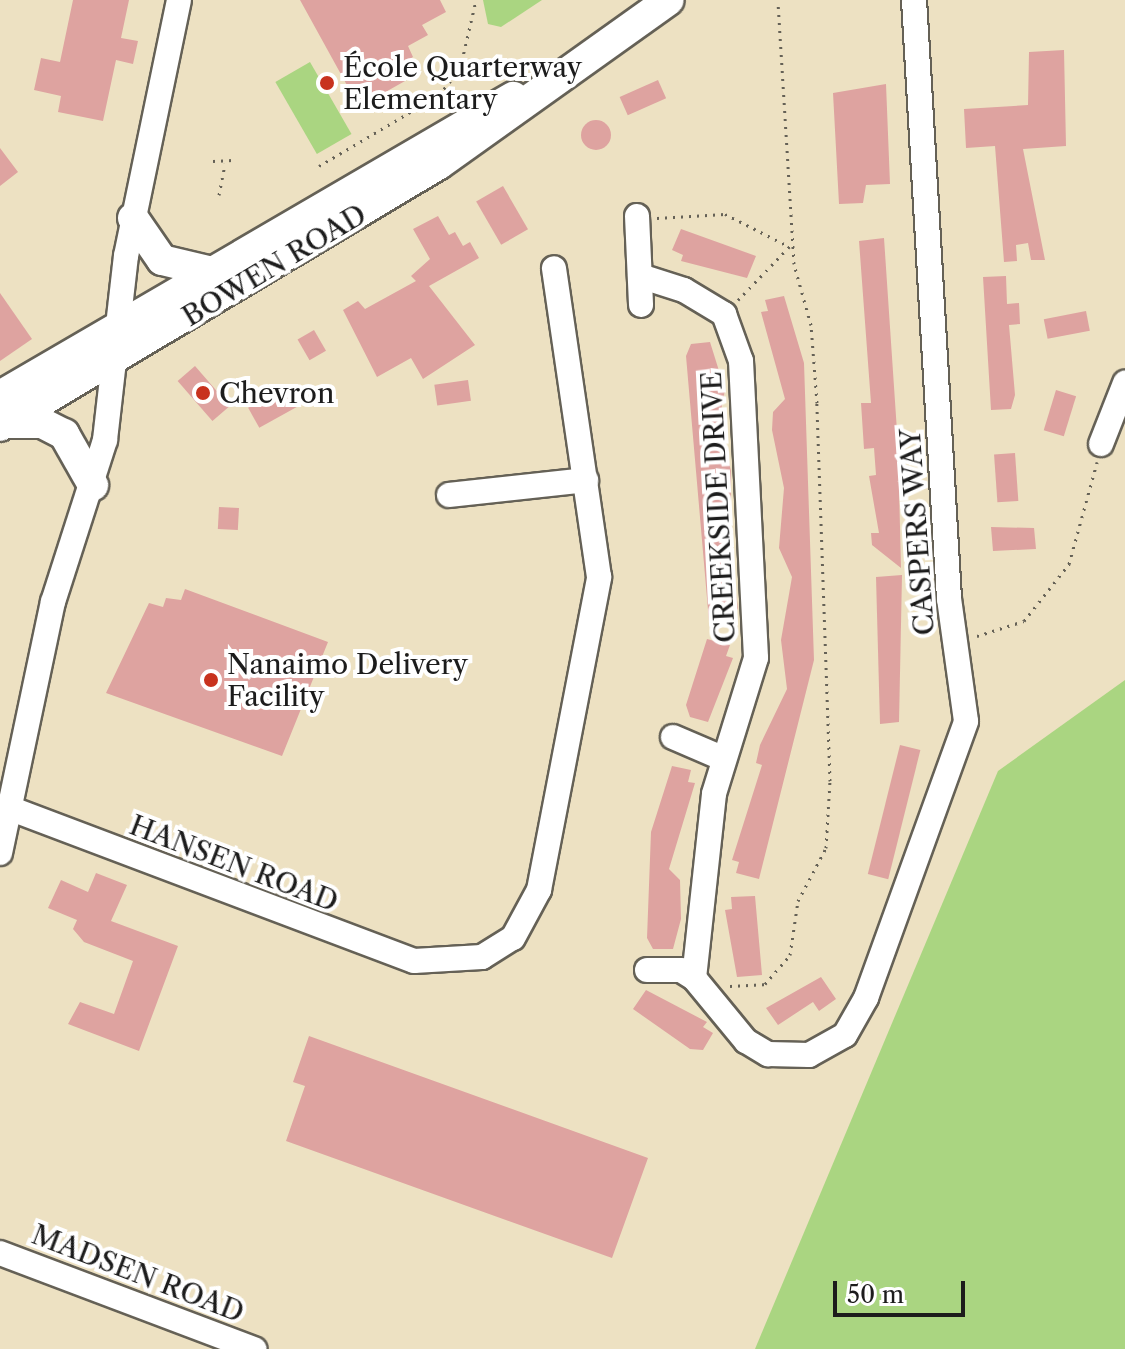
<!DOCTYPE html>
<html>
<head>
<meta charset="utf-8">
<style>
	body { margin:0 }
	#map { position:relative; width:1125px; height:1349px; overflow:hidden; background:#ede1c2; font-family:"Libre Caslon Text",serif }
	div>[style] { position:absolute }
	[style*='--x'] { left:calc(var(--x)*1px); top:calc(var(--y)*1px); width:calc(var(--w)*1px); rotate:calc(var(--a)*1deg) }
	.green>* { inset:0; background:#aad581; transform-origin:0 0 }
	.building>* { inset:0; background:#dea3a0; transform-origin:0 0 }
	.round { border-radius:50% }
	.path>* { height:3px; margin-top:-1.5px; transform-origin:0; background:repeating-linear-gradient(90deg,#656156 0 2px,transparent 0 8px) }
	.roads { filter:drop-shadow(2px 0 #656156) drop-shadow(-2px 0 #656156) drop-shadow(0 2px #656156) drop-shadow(0 -2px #656156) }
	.minor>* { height:24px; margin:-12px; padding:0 12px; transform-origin:12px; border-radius:12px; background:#fff }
	.major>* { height:30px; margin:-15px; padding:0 15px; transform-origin:15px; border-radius:15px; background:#fff }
	.dots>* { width:22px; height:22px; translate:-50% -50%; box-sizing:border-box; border:4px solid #fff; border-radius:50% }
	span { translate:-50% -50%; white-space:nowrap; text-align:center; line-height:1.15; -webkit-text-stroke:8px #fff; paint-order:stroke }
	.poi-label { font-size:28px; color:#1c1c1c }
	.left { translate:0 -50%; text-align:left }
	.street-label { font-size:28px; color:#1c1c1c }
	.scale { position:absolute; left:833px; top:1281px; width:132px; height:36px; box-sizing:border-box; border:4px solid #1c1c1c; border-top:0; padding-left:10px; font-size:24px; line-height:28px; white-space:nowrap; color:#1c1c1c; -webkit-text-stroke:6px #fff; paint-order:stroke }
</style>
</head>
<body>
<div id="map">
	<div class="green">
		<div style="clip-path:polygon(483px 0,542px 0,501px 27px,488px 24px)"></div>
		<div style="left:310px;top:62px;width:83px;height:40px;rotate:60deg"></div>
		<div style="clip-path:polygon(1125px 680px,1125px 1349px,755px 1349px,998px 771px)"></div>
	</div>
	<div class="building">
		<div style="clip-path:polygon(73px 0,129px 0,121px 38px,138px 41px,133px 64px,116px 60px,103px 121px,58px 112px,61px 96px,34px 90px,41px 58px,60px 62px)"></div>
		<div style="clip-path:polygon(300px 0,440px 0,446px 12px,422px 25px,428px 35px,408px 46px,413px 57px,398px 66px,405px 81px,359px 107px)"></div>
		<div style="clip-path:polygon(1064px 50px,1066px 146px,1023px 149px,1045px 260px,1031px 260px,1028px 243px,1016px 245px,1017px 261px,1004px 262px,995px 146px,966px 148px,964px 109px,1028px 105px,1029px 52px)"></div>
		<div style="left:658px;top:80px;width:20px;height:42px;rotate:66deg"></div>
		<div style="clip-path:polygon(886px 84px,890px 184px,866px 185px,863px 203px,839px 204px,833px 93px)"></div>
		<div class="round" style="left:581px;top:120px;width:30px;height:30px"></div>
		<div style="clip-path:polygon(0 148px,18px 172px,0 186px)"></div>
		<div style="left:503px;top:186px;width:50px;height:31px;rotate:60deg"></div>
		<div style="clip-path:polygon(438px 216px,449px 235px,455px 232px,463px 246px,470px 242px,479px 258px,429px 286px,475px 345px,423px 379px,411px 358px,377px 377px,343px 310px,358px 301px,365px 309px,416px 281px,411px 276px,430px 259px,413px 229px)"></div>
		<div style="clip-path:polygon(681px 229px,756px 256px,747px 278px,681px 261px,683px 255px,672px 250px)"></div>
		<div style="clip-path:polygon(884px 238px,898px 446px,901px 568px,872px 545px,871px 533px,879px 533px,869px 476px,876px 475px,874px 448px,864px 449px,861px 403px,871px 403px,859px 241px)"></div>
		<div style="clip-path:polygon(1006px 276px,1007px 304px,1019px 303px,1020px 324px,1009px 325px,1015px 395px,1011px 409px,991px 410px,983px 277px)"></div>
		<div style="clip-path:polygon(0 293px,32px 339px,0 361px)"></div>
		<div style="clip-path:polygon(784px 296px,804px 363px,814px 660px,759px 879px,736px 873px,739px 862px,732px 860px,762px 765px,756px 763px,760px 745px,787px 689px,781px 640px,792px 577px,779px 548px,784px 488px,772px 430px,773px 412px,785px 399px,761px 312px,768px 311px,765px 300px)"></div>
		<div style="left:1086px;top:311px;width:20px;height:43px;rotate:79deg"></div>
		<div style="left:314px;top:330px;width:24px;height:19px;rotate:60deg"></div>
		<div style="clip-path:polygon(710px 342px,725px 390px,719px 421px,731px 471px,731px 509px,725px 510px,738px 608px,733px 620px,709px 621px,686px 356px,691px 344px)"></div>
		<div style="left:195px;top:366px;width:53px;height:23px;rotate:49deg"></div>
		<div style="left:468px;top:380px;width:21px;height:34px;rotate:82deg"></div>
		<div style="left:291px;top:384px;width:23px;height:49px;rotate:61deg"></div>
		<div style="left:1056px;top:390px;width:21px;height:42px;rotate:17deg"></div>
		<div style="left:1015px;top:453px;width:48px;height:21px;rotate:86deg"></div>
		<div style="left:219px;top:507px;width:20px;height:22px;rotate:3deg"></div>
		<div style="clip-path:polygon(991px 527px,1034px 528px,1036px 549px,993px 551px)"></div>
		<div style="clip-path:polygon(902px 575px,899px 722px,880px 724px,876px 577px)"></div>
		<div style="clip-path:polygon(185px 589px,328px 642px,282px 756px,106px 693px,149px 603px,163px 607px,166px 598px,181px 600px)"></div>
		<div style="clip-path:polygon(707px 639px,730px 645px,726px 656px,733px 658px,708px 722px,690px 717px,686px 705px)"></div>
		<div style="left:900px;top:745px;width:21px;height:133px;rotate:14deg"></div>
		<div style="clip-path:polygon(672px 766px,691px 770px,688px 782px,695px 783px,669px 869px,680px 880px,681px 919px,673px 949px,653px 949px,647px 938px,651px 832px)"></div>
		<div style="clip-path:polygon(96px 873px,127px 885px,111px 921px,178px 946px,139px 1051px,68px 1024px,80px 1002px,114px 1014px,133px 961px,84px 942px,73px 929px,77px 920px,48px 908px,61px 880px,88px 892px)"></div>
		<div style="clip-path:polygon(755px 896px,762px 975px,737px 977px,725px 910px,732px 909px,731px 897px)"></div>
		<div style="clip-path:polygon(821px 977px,836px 999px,819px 1011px,813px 1002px,778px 1025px,766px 1008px)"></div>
		<div style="clip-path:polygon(646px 990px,707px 1022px,703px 1027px,713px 1033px,703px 1050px,690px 1049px,633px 1009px)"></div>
		<div style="clip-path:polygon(309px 1036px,648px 1158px,612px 1258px,286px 1141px,305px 1086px,293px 1082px)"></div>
	</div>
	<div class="path">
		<div style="--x:213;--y:161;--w:20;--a:-3"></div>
		<div style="--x:319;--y:166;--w:139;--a:-30.6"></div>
		<div style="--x:439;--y:95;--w:33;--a:-51"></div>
		<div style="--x:460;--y:69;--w:71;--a:-76.9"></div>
		<div style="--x:219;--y:195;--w:32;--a:-79"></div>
		<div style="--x:657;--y:218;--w:68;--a:-3.4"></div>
		<div style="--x:725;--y:214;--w:71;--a:26.9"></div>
		<div style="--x:738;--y:300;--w:75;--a:-46.1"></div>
		<div style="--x:977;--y:636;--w:49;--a:-17.7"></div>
		<div style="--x:1024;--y:621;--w:73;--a:-51.7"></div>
		<div style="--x:1069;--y:564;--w:106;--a:-74.6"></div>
		<div style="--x:730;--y:986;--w:35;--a:-3"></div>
		<div style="--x:765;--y:984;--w:38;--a:-49"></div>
		<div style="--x:790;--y:955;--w:55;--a:-81.6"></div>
		<div style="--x:798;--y:901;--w:60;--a:-62.2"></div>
		<div style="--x:826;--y:848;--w:67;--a:-86.6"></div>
		<div style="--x:830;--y:781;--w:378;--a:-92"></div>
		<div style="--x:817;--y:403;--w:78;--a:-94.4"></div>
		<div style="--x:811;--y:325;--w:63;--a:-105.6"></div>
		<div style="--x:794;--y:264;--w:264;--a:-93.5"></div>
	</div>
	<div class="roads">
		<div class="minor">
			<div style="--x:637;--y:216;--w:89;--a:87.4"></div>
			<div style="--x:640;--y:276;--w:46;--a:17.7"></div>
			<div style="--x:684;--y:290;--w:47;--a:31"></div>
			<div style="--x:724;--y:314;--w:50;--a:70.1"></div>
			<div style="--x:741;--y:361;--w:297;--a:87.1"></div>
			<div style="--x:756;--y:658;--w:142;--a:107.2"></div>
			<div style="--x:714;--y:794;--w:185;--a:96.2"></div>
			<div style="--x:694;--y:978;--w:82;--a:50.5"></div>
			<div style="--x:746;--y:1041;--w:26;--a:31"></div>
			<div style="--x:768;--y:1054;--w:41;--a:1.4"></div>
			<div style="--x:809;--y:1055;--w:41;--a:-29.1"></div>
			<div style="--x:845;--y:1035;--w:43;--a:-60.4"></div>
			<div style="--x:866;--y:998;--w:294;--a:-70.1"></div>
			<div style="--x:966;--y:721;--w:123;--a:-97.9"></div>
			<div style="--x:949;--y:599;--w:600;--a:-93.34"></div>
			<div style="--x:1101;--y:444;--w:66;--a:-68.5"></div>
			<div style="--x:449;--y:495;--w:138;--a:-6.2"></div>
			<div style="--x:673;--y:737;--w:53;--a:23.2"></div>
			<div style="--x:9;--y:808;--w:433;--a:20.7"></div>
			<div style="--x:414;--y:961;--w:68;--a:-3.4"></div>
			<div style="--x:482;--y:957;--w:36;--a:-32"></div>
			<div style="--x:513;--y:938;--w:55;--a:-61.6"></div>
			<div style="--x:539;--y:890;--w:319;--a:-79.1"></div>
			<div style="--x:599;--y:577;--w:312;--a:-98.3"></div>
			<div style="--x:0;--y:853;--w:257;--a:-78.1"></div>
			<div style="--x:53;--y:602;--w:170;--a:-72.2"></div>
			<div style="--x:105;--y:440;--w:185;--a:-83.5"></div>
			<div style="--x:126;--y:256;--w:261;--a:-78.3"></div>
			<div style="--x:647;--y:970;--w:34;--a:0"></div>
			<div style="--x:681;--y:970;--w:15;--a:32"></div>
			<div style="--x:0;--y:1253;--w:272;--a:20.7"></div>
		</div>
		<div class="major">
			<div style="--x:133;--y:218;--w:51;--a:55.4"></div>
			<div style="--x:162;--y:260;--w:51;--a:13.5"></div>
			<div style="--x:0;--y:396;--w:594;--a:-30.24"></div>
			<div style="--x:5;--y:423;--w:37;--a:0"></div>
			<div style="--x:42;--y:423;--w:25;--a:27"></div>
			<div style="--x:64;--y:434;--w:59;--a:60.4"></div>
			<div style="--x:0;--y:426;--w:511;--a:-30.83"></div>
			<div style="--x:439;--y:164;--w:282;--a:-35.5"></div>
		</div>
	</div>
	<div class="dots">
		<div style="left:327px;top:83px;background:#c8321e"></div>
		<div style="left:203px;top:393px;background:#c8321e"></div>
		<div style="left:211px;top:680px;background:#c8321e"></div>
	</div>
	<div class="poi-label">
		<span class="left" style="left:343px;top:83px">École Quarterway<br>Elementary</span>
		<span class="left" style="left:219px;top:393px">Chevron</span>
		<span class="left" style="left:227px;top:680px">Nanaimo Delivery<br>Facility</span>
	</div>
	<div class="street-label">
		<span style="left:274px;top:265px;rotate:-31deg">BOWEN ROAD</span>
		<span style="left:718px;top:507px;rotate:-93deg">CREEKSIDE DRIVE</span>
		<span style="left:917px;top:532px;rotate:-94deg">CASPERS WAY</span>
		<span style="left:234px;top:863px;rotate:21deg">HANSEN ROAD</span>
		<span style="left:138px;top:1273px;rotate:21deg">MADSEN ROAD</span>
	</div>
	<div class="scale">50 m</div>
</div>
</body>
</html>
